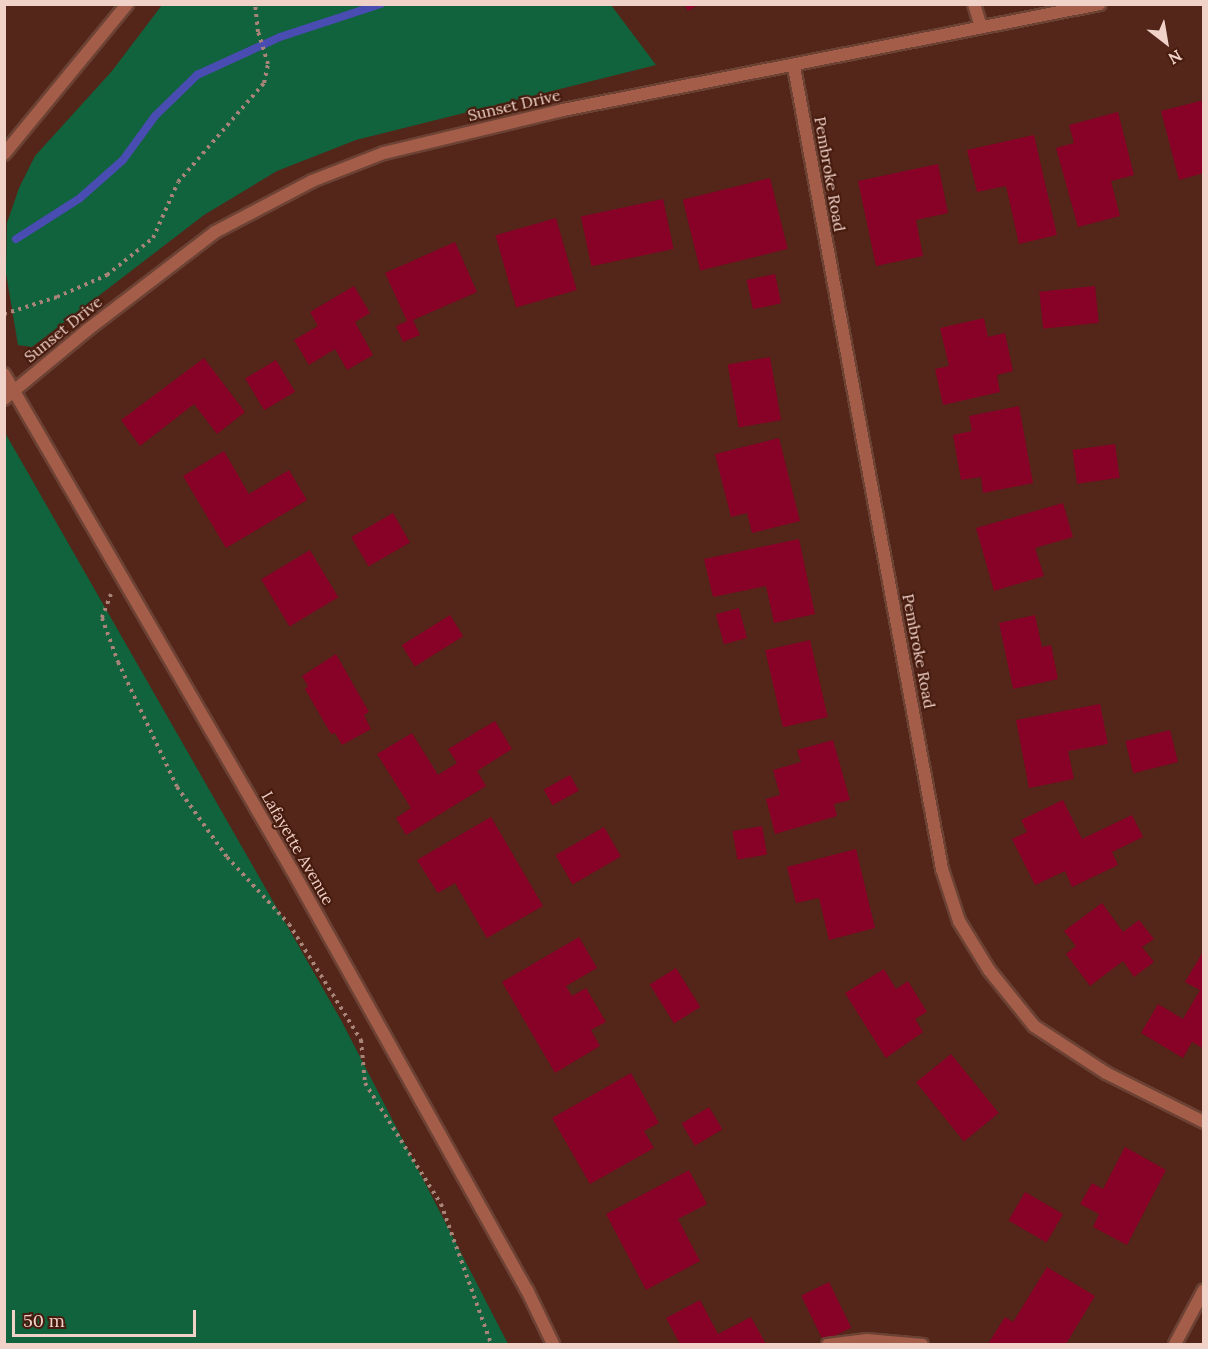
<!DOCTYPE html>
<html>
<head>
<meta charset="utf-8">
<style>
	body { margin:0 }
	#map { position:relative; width:1208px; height:1349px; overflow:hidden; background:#532619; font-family:Lora,serif }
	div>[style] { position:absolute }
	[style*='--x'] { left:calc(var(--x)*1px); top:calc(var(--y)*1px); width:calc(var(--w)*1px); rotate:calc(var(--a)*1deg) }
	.green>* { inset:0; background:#10633d }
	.stream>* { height:8px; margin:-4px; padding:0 4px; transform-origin:4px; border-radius:4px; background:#494cb1 }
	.building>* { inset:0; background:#870226; transform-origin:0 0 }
	.path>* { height:4px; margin-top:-2px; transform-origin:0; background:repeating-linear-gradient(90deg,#a98479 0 3px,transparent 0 7.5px) }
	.roads { filter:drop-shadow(2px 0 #6c4235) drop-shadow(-2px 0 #6c4235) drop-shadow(0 2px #6c4235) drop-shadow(0 -2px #6c4235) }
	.service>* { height:10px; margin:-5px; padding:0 5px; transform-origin:5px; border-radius:5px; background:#a45d48 }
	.minor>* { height:12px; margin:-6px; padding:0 6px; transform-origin:6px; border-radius:6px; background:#a45d48 }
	span { translate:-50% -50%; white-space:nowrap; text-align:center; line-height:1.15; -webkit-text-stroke:4.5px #471c0f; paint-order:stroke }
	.street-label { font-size:16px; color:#f0d2c9 }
	.frame { position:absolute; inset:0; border:6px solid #f0d2c9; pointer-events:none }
	.north { position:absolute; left:1136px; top:12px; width:60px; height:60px; -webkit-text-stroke:4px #471c0f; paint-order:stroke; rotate:149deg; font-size:16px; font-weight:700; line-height:24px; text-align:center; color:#f0d2c9 }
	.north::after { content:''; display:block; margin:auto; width:21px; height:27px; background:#f0d2c9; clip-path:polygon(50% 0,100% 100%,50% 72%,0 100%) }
	.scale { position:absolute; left:12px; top:1310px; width:184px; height:27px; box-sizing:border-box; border:3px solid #f0d2c9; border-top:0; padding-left:8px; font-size:18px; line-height:21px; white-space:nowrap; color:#f0d2c9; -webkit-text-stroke:4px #471c0f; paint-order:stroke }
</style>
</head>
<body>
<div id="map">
	<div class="green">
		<div style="clip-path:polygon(162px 5px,611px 5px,656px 65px,356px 140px,277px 171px,204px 215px,32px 347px,18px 345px,6px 273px,7px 223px,19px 188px,35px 156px,112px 71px)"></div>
		<div style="clip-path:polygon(4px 431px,341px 1020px,508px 1344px,5px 1344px)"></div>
	</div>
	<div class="stream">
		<div style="--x:16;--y:239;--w:76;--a:-32.6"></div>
		<div style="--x:80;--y:198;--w:57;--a:-41.5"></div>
		<div style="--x:123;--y:160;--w:54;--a:-54"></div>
		<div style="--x:155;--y:116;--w:59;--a:-44.3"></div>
		<div style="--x:197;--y:75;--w:91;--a:-24.6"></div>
		<div style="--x:280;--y:37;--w:106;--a:-18.1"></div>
	</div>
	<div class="building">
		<div style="clip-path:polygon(684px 4px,699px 4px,688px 11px)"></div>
		<div style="clip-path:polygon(1204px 100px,1204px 173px,1179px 180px,1161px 111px)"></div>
		<div style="clip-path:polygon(1118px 112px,1134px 175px,1111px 181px,1120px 216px,1078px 227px,1056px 148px,1074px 143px,1069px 125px)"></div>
		<div style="clip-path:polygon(1034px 135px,1057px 235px,1019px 244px,1006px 186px,977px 192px,967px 150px)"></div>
		<div style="clip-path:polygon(938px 164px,948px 213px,916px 220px,923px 256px,876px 266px,858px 181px)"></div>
		<div style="left:770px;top:178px;width:73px;height:90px;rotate:76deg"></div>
		<div style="left:663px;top:199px;width:51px;height:84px;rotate:78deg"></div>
		<div style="left:556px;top:218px;width:75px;height:63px;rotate:74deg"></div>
		<div style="clip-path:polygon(455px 242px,477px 292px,413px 320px,420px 335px,403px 342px,396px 326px,407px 321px,385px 273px)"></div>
		<div style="left:775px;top:274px;width:30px;height:29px;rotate:78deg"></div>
		<div style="clip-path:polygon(354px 286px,370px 313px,355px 322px,373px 355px,347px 370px,335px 349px,309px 365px,294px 340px,318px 326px,310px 312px)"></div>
		<div style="left:1095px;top:286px;width:37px;height:56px;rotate:84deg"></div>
		<div style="clip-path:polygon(984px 318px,988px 337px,1005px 333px,1013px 371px,997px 375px,1000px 392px,943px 405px,935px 369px,949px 366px,940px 328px)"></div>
		<div style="left:770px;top:357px;width:64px;height:43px;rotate:80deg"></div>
		<div style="clip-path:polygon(204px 358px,245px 412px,217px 434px,194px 404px,140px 446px,121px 420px)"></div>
		<div style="left:276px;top:360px;width:37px;height:36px;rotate:59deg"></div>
		<div style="clip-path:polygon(1019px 406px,1033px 483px,983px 493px,981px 477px,961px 480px,953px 435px,972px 431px,969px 416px)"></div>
		<div style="clip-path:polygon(779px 438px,800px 521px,752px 533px,747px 513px,731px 517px,715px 454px)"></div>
		<div style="left:1115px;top:444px;width:34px;height:43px;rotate:82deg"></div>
		<div style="clip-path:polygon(224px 451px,249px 494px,289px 470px,307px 500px,226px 548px,183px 476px)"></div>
		<div style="clip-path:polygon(1063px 503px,1073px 537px,1035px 548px,1044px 576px,994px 591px,976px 528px)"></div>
		<div style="left:393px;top:513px;width:34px;height:48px;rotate:60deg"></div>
		<div style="clip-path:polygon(799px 539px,815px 614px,774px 623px,766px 586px,713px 597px,704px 559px)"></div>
		<div style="left:310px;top:550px;width:55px;height:57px;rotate:59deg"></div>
		<div style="left:739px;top:608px;width:31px;height:24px;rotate:75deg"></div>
		<div style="left:450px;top:615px;width:25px;height:57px;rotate:58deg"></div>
		<div style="clip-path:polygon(1035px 615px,1042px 647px,1051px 645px,1058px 679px,1013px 689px,999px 623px)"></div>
		<div style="left:810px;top:640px;width:79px;height:46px;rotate:77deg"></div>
		<div style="clip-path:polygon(336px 654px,369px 712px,364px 715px,371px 729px,342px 745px,335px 733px,331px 734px,305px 689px,308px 686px,302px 676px)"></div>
		<div style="clip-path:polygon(1100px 704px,1108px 744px,1068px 751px,1074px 779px,1029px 788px,1016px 720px)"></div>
		<div style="clip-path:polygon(495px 721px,512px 749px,477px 771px,486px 786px,406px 835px,396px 818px,411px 808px,377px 754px,412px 733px,438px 775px,457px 763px,448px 749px)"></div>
		<div style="left:1170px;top:730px;width:33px;height:46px;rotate:76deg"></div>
		<div style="clip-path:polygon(833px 740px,850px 800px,834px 804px,837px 816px,775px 834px,766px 799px,780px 795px,773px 770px,801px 762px,797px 750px)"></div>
		<div style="left:570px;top:775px;width:18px;height:30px;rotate:61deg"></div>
		<div style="clip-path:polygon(1063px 800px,1082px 839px,1132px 815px,1143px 837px,1112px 852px,1118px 865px,1072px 887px,1065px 871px,1035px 885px,1012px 839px,1027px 832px,1021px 820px)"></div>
		<div style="clip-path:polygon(491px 817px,543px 906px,487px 938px,455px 883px,438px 893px,417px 860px)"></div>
		<div style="left:762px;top:826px;width:29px;height:30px;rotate:80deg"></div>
		<div style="left:604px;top:827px;width:34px;height:56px;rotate:60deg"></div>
		<div style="clip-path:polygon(856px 849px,875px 928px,829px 940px,819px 898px,796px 903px,787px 867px)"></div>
		<div style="clip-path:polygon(1102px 903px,1123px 932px,1139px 920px,1154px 939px,1142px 947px,1154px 962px,1134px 977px,1123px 961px,1090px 986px,1066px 954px,1076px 946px,1064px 931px)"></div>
		<div style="clip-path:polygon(579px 937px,597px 968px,566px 986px,572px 996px,586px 988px,606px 1022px,591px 1030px,600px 1046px,555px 1073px,502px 982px)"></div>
		<div style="clip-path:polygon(1204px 950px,1204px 1049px,1192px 1042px,1183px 1058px,1141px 1033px,1158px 1004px,1183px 1019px,1200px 990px,1185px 982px)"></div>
		<div style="left:676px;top:968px;width:46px;height:31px;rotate:58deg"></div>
		<div style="clip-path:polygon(884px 969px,896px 989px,908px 981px,927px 1012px,915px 1019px,923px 1032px,886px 1058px,845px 993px)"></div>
		<div style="left:951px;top:1054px;width:76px;height:45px;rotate:51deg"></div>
		<div style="clip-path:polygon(631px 1073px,659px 1123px,644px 1131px,654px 1148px,590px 1184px,552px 1118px)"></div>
		<div style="left:709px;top:1107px;width:26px;height:32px;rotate:59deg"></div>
		<div style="clip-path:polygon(1125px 1147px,1166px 1170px,1127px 1245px,1093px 1227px,1099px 1214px,1080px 1204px,1092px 1183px,1103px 1189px)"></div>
		<div style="clip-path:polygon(689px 1170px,707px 1204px,678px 1219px,700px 1261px,646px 1290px,606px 1214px)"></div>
		<div style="left:1025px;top:1192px;width:44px;height:33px;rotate:30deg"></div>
		<div style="clip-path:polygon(1047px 1267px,1095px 1296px,1066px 1344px,988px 1344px,1005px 1317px,1013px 1322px)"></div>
		<div style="left:829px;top:1282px;width:51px;height:31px;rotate:64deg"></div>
		<div style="clip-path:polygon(700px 1300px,718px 1334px,751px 1317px,766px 1344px,680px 1344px,666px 1318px)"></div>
	</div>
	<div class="path">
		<div style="--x:4;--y:314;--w:56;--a:-17.8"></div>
		<div style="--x:57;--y:297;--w:55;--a:-23.7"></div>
		<div style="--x:107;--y:275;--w:59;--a:-38.8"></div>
		<div style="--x:153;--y:238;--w:61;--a:-65.9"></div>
		<div style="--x:178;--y:182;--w:131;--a:-49"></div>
		<div style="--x:264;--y:83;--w:19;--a:-78"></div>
		<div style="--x:268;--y:64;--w:34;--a:-107"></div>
		<div style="--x:258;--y:32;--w:28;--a:-96"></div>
		<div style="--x:111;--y:594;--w:26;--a:111"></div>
		<div style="--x:102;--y:618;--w:47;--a:70"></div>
		<div style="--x:118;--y:662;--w:138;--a:64.7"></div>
		<div style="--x:177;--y:787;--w:86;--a:54.5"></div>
		<div style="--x:227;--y:857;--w:91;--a:47.2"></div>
		<div style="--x:289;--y:924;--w:137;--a:58.2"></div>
		<div style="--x:361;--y:1040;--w:43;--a:84.7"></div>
		<div style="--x:365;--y:1083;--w:143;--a:57.9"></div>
		<div style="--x:441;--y:1204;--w:149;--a:70.3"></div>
	</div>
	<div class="roads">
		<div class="service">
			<div style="--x:827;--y:1344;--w:40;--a:-7.1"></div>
			<div style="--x:867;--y:1339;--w:56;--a:5.1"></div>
		</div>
		<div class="minor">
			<div style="--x:974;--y:4;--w:24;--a:73"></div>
			<div style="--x:794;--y:67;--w:816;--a:79.54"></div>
			<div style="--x:942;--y:869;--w:55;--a:71.9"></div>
			<div style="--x:959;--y:921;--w:57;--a:58.5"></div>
			<div style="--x:989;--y:970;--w:72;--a:51.2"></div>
			<div style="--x:1034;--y:1026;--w:86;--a:33.1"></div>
			<div style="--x:1106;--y:1073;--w:110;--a:26.6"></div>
			<div style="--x:4;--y:154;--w:194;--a:-50.6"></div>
			<div style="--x:4;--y:374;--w:574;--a:59.86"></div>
			<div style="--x:292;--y:870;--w:481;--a:60.8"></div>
			<div style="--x:527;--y:1290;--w:60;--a:64.3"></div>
			<div style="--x:4;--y:399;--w:108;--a:-39.7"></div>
			<div style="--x:87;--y:330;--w:161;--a:-37.4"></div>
			<div style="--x:215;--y:232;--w:110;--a:-27.7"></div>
			<div style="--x:312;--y:181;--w:77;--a:-21.3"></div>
			<div style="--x:384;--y:153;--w:184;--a:-13.5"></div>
			<div style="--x:563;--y:110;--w:547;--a:-11.17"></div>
			<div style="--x:1175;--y:1344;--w:61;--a:-61.8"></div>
		</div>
	</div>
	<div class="street-label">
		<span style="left:514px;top:105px;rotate:-13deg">Sunset Drive</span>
		<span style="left:830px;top:174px;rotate:80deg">Pembroke Road</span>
		<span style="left:63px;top:329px;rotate:-39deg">Sunset Drive</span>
		<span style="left:919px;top:651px;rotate:79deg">Pembroke Road</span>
		<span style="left:298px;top:848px;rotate:60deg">Lafayette Avenue</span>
	</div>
	<div class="frame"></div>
	<div class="north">N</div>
	<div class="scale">50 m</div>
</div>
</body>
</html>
